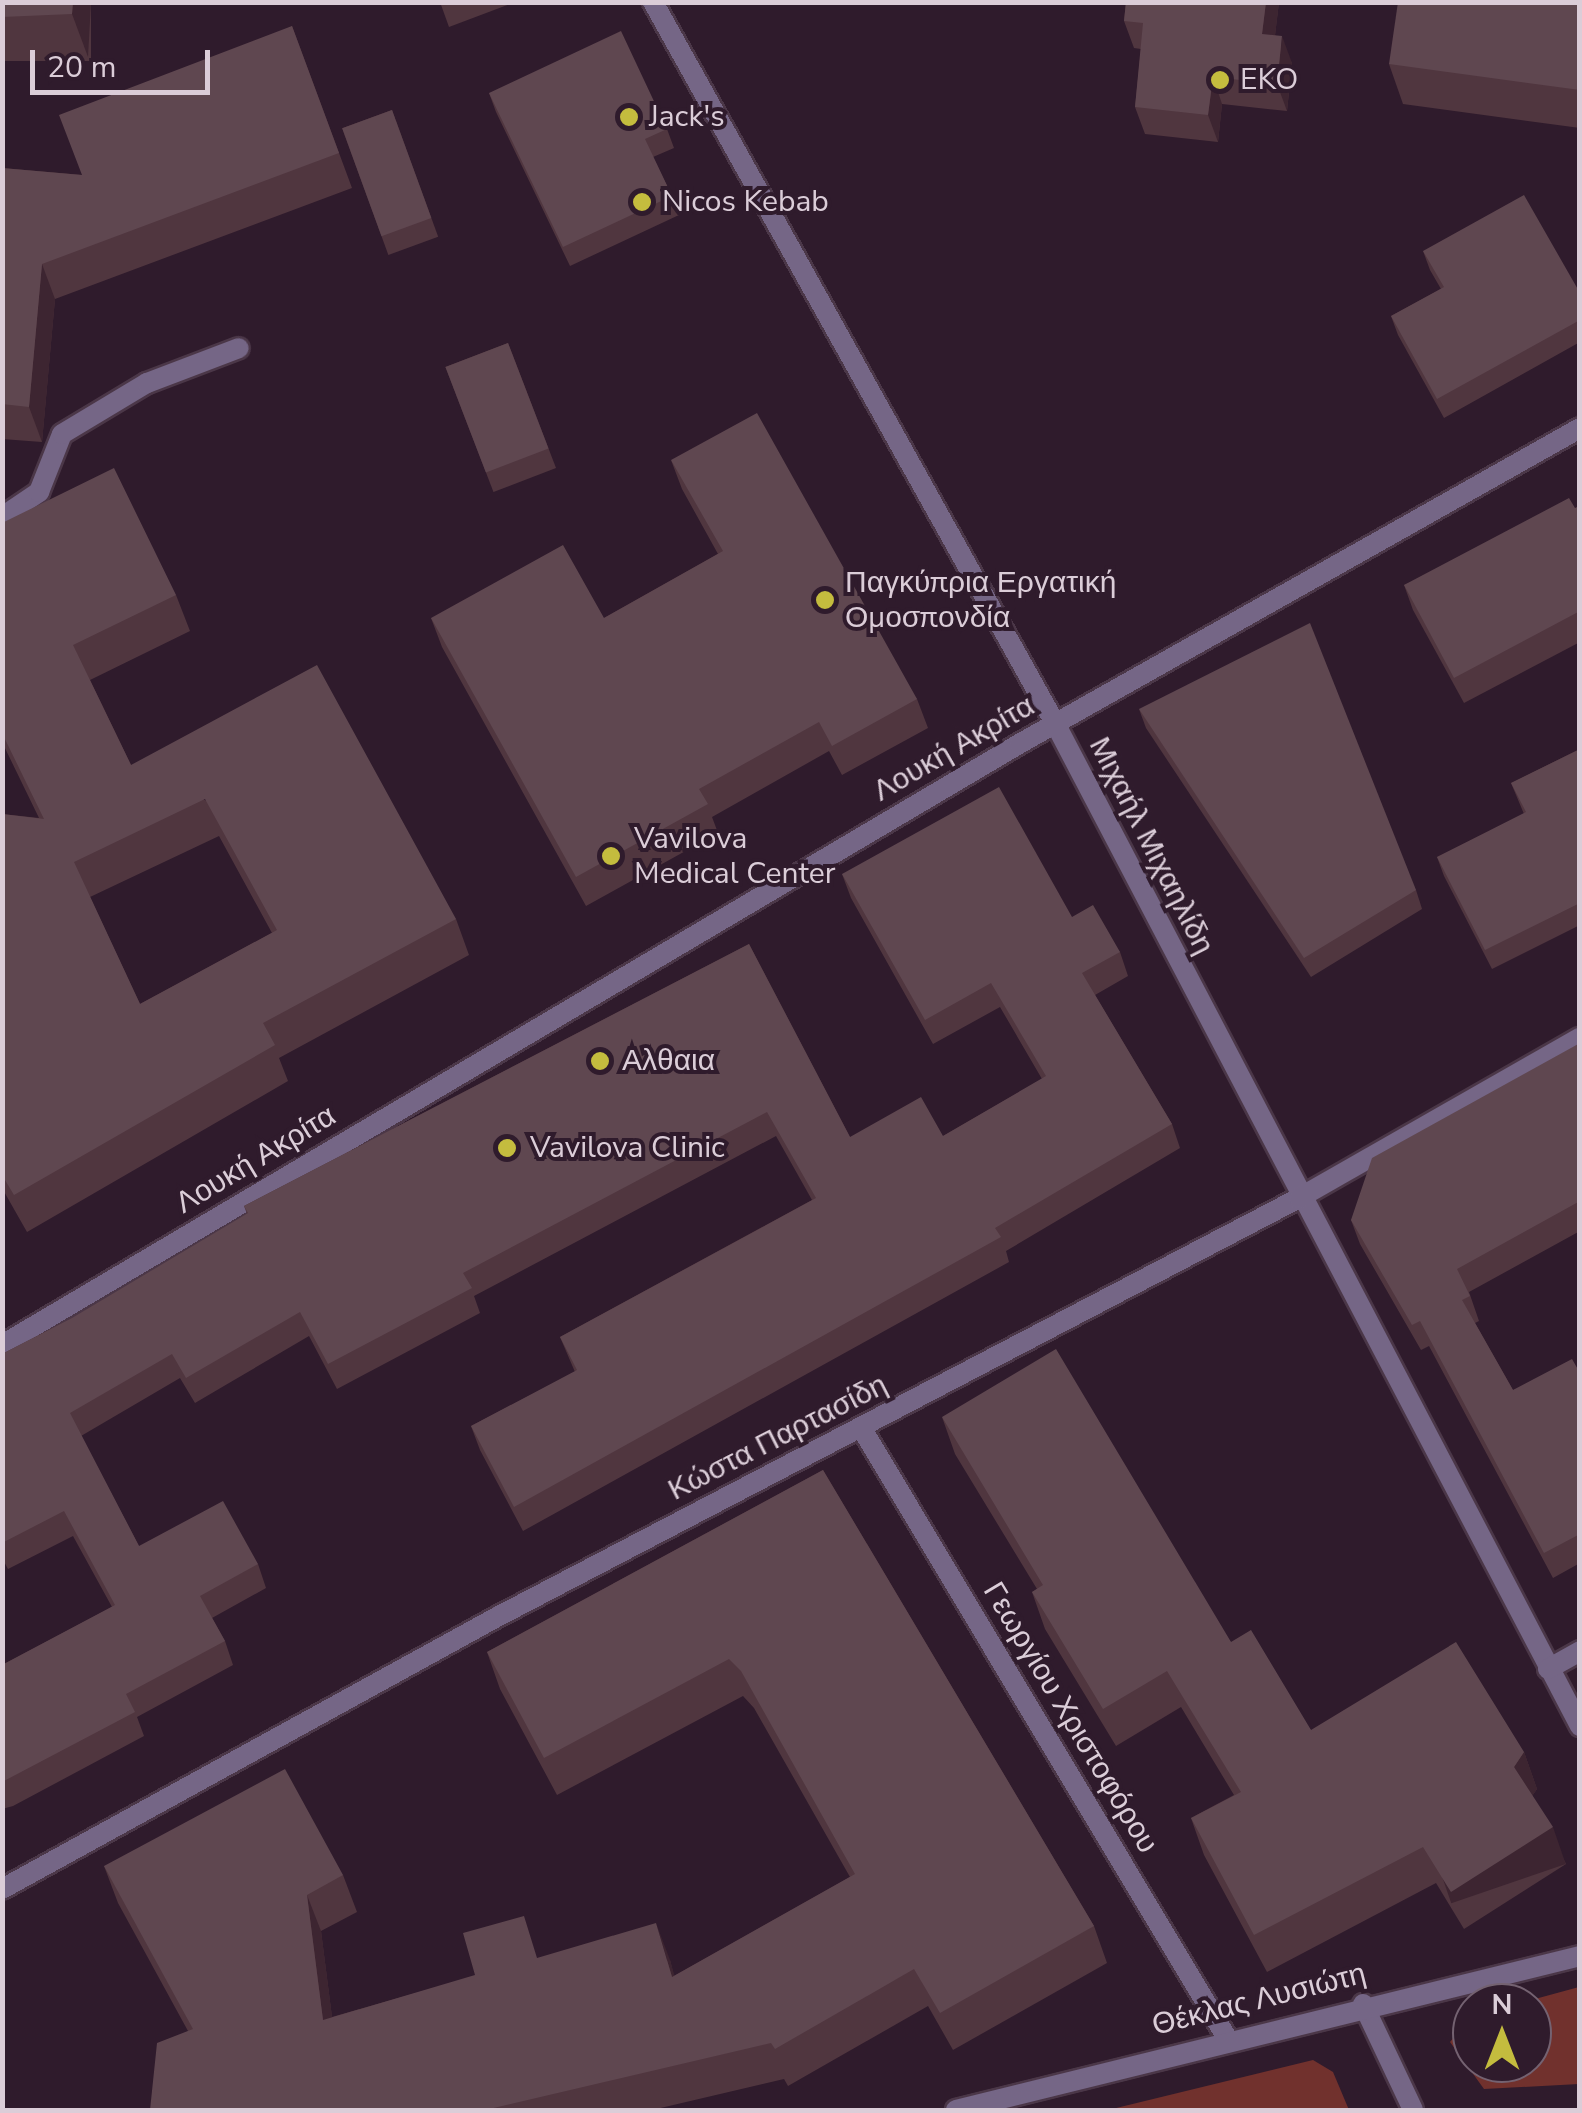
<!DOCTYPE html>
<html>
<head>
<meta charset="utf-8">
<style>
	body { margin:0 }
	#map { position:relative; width:1582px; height:2113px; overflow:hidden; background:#2f1b2c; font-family:"Nunito Sans",sans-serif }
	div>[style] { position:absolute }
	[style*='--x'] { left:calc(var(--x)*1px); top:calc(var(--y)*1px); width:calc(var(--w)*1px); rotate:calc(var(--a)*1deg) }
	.green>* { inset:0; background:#71312d }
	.roads { filter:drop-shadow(2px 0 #4b3748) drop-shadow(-2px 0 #4b3748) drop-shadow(0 2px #4b3748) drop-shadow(0 -2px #4b3748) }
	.service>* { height:20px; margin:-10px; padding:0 10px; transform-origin:10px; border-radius:10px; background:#756686 }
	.minor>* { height:20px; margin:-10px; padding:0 10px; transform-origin:10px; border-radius:10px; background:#756686 }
	.tertiary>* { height:20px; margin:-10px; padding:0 10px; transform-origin:10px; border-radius:10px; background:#756686 }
	.wall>* { inset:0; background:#50363f; transform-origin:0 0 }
	.shaded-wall>* { inset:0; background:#3d2531; transform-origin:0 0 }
	.building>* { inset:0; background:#5f4750; transform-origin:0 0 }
	.dots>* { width:28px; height:28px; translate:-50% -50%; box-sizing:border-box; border:5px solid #2f1b2c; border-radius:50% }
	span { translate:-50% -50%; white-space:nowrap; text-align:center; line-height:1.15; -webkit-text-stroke:8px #2f1b2c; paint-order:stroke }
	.poi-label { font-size:30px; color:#dbcdd8 }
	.left { translate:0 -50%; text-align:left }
	.street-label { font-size:30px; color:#dbcdd8 }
	.frame { position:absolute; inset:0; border:5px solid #dbcdd8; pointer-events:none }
	.north { position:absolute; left:1452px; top:1983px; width:100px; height:100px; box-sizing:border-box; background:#2f1b2c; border:2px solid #746271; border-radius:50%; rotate:0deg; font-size:28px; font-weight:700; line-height:40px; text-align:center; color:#dbcdd8 }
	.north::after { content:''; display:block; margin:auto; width:35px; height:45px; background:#c4bc3e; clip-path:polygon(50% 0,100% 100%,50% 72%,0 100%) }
	.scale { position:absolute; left:30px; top:50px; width:180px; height:45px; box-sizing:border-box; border:5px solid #dbcdd8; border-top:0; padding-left:12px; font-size:30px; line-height:35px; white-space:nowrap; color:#dbcdd8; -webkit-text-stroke:8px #2f1b2c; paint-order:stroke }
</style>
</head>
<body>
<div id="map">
	<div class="green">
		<div style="clip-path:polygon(1579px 1987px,1579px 2084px,1484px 2089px,1450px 2042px,1472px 2016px,1472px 2063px,1532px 2063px,1532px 2003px,1520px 2003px)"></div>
		<div style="clip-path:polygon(1313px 2060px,1333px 2072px,1349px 2110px,1108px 2110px)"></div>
	</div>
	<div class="roads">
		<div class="service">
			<div style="--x:2;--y:517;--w:45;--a:-34"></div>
			<div style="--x:39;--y:492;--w:62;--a:-68.4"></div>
			<div style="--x:62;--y:434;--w:99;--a:-31"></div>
			<div style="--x:147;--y:383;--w:98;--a:-20.8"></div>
		</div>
		<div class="minor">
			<div style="--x:653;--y:2;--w:828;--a:60.86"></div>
			<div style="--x:1056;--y:725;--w:1130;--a:62.37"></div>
			<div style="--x:2;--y:1345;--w:1181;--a:-30.58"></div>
			<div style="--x:1019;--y:744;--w:644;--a:-29.39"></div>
			<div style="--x:862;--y:1429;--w:710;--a:59.06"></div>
			<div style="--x:1548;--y:1669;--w:37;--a:-29"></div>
			<div style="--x:2;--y:1889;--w:565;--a:-28.79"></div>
			<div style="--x:497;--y:1617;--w:905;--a:-27.58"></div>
			<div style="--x:1299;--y:1198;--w:323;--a:-29.7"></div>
			<div style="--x:1363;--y:2004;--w:117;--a:64.7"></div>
		</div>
		<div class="tertiary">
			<div style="--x:956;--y:2110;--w:643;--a:-13.86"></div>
		</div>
	</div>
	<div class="wall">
		<div style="left:2px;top:2px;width:89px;height:59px"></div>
		<div style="clip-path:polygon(440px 2px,515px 2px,449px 27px)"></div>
		<div style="clip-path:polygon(977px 2px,1024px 2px,1024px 5px)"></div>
		<div style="clip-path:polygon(1126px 2px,1279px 2px,1275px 35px,1292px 63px,1287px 111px,1222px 104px,1218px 142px,1145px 134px,1135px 107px,1141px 49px,1134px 48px,1124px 21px)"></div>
		<div style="clip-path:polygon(1580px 2px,1580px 128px,1403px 104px,1389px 64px)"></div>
		<div style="clip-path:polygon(292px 26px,352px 188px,55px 299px,42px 442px,2px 439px,2px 168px,82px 175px)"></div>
		<div style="clip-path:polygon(489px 93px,667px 129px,674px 148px,653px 157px,672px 196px,679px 215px,570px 266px,496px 112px)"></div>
		<div style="left:392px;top:110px;width:135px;height:53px;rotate:70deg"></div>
		<div style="clip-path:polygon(1423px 251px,1580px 293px,1580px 342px,1444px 418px,1398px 335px,1391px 316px,1441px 289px,1430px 270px)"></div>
		<div style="left:508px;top:343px;width:134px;height:67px;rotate:69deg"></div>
		<div style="clip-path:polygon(671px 460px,917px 699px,928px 728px,842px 775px,829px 751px,712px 817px,718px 833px,586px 906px,442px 647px,431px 618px,604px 618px,718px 554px,682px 489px)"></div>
		<div style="clip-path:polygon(1580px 506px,1580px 642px,1464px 703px,1413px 610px,1404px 585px)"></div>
		<div style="clip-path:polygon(evenodd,2px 523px,176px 595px,190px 631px,90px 680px,131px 765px,456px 919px,469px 955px,279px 1058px,288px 1081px,27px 1232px,2px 1188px,2px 814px,39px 818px,2px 742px,2px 523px,219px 836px,272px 933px,140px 1004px,90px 897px,219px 836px)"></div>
		<div style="clip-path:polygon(1139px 709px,1416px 890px,1422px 909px,1311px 977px,1146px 728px)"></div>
		<div style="clip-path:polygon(1580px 749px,1580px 925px,1492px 969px,1444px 876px,1437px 857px,1524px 814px,1511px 783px)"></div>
		<div style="clip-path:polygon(842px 874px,1072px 917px,1120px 952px,1128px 976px,1095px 995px,1172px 1124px,1180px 1148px,1006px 1251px,1009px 1262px,523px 1531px,480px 1450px,471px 1426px,575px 1372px,560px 1337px,812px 1200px,776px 1136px,474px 1296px,480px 1313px,337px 1389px,309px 1336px,195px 1403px,180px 1378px,81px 1436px,139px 1546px,258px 1564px,266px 1588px,212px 1618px,225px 1641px,233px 1665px,137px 1717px,144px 1736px,13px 1806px,2px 1809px,2px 1665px,112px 1607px,73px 1536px,8px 1569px,2px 1558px,2px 1354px,72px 1318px,247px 1214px,244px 1206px,749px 944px,850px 1137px,943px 1136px,1042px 1079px,1000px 1007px,933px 1044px,851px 898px)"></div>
		<div style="clip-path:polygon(1580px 1043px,1580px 1231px,1469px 1292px,1479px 1321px,1475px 1323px,1513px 1390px,1580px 1373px,1580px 1563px,1553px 1578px,1429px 1346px,1421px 1350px,1360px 1244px,1351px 1220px)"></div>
		<div style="clip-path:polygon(942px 1417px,1231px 1642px,1311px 1730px,1524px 1752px,1537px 1789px,1532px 1796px,1566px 1864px,1464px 1929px,1436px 1883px,1267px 1972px,1204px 1855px,1191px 1818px,1234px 1795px,1181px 1707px,1116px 1746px,1045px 1629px,1032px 1592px,1037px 1589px,955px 1454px)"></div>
		<div style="clip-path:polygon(823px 1470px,1094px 1926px,1107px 1963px,953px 2050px,928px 2006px,788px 2086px,784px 2079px,652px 2110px,150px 2110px,188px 2031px,118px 1903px,104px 1866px,343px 1875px,357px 1912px,321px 1931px,332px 2017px,539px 1958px,670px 1960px,674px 1976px,850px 1877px,754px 1708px,743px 1696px,557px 1795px,500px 1689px,487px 1652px)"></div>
	</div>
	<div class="shaded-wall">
		<div style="clip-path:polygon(73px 2px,91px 2px,88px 57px,72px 14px)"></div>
		<div style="clip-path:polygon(1266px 2px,1279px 2px,1272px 61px,1262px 34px)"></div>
		<div style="clip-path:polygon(1282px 36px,1292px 63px,1287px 111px,1277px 84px)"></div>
		<div style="clip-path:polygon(1213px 77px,1222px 104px,1218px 142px,1208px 115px)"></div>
		<div style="clip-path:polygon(42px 264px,55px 299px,42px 442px,29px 407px)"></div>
		<div style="clip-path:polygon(1524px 1752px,1537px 1789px,1527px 1803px,1514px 1767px)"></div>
		<div style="left:1553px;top:1827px;width:39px;height:121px;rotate:71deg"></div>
		<div style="clip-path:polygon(307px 1895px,321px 1931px,337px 2056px,323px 2020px)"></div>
		<div style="clip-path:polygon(656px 1923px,670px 1960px,685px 2014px,672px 1977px)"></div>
	</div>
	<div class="building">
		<div style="clip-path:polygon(2px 2px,73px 2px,72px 14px,2px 17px)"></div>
		<div style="clip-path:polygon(1126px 2px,1266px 2px,1262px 34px,1282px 36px,1277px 84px,1213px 77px,1208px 115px,1135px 107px,1143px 23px,1124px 21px)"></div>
		<div style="clip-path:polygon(1398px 2px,1568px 2px,1580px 4px,1580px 90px,1389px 64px)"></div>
		<div style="clip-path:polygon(292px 26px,339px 153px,42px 264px,29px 407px,2px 404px,2px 168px,82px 175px,59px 115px)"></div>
		<div style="clip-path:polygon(621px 31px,667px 129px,645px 139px,672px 196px,563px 247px,489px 93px)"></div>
		<div style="left:392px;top:110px;width:115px;height:53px;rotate:70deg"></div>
		<div style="clip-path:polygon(1524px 195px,1580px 293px,1580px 320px,1437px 399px,1391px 316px,1444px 287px,1423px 251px)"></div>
		<div style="left:508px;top:343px;width:113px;height:67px;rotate:69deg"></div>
		<div style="clip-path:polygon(757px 413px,917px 699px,832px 746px,819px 722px,699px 789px,708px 804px,576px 877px,431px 618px,563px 545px,604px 618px,723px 551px,671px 460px)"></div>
		<div style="clip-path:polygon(evenodd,114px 468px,176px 595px,73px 645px,131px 765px,317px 665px,456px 919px,263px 1023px,275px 1045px,14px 1195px,2px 1175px,2px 814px,44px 819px,2px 733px,2px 523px,114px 468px,205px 799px,277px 930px,140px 1004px,74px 862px,205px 799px)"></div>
		<div style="clip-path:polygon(1569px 498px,1575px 508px,1580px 506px,1580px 611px,1454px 678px,1404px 585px)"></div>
		<div style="clip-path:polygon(1310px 623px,1416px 890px,1304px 958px,1139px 709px)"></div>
		<div style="clip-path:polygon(1580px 749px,1580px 903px,1485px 950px,1437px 857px,1526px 812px,1511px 783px)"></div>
		<div style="clip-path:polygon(999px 787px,1072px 917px,1093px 905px,1120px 952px,1082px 973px,1172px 1124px,995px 1228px,1001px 1237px,514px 1507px,471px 1426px,577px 1370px,560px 1337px,816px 1198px,767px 1112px,463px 1273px,472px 1288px,328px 1364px,300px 1312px,186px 1378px,172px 1354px,70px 1413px,139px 1546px,223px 1501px,258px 1564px,200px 1596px,225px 1641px,126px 1694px,135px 1712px,2px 1782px,2px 1665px,115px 1605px,64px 1511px,2px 1543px,2px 1354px,72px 1318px,248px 1213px,244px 1206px,749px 944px,850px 1137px,921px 1097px,943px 1136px,1046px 1076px,991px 983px,925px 1020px,842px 874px)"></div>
		<div style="clip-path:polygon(1580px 1043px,1580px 1201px,1457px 1269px,1470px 1296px,1462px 1300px,1513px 1390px,1572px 1359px,1580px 1373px,1580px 1534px,1544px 1553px,1420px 1321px,1412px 1325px,1351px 1220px,1372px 1158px)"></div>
		<div style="clip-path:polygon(1056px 1349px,1231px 1642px,1251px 1630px,1311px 1730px,1456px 1642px,1524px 1752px,1514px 1767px,1553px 1827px,1451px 1892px,1423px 1847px,1254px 1935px,1191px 1818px,1241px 1792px,1167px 1671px,1103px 1709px,1032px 1592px,1043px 1585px,942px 1417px)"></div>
		<div style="clip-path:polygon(823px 1470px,1094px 1926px,940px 2013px,914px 1969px,775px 2049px,771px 2043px,485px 2110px,150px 2110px,157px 2043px,193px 2029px,104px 1866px,285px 1769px,343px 1875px,307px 1895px,323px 2020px,475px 1975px,463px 1933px,524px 1916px,537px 1958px,656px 1923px,672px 1977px,855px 1874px,741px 1671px,729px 1659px,544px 1758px,487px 1652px)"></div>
	</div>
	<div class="dots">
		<div style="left:1220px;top:80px;background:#c4bc3e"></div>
		<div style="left:629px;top:117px;background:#c4bc3e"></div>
		<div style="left:642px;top:202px;background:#c4bc3e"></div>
		<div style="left:825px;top:600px;background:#c4bc3e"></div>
		<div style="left:611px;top:856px;background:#c4bc3e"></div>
		<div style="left:600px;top:1061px;background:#c4bc3e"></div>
		<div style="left:507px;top:1148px;background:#c4bc3e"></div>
	</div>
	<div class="poi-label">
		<span class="left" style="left:1240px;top:80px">EKO</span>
		<span class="left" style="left:649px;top:117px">Jack's</span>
		<span class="left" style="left:662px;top:202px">Nicos Kebab</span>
		<span class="left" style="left:845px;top:600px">Παγκύπρια Εργατική<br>Ομοσπονδία</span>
		<span class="left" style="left:634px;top:856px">Vavilova<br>Medical Center</span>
		<span class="left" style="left:622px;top:1061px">Αλθαια</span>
		<span class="left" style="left:530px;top:1148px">Vavilova Clinic</span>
	</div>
	<div class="street-label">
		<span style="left:954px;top:749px;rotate:-30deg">Λουκή Ακρίτα</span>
		<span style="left:1151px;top:846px;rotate:63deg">Μιχαήλ Μιχαηλίδη</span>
		<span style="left:256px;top:1160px;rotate:-31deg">Λουκή Ακρίτα</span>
		<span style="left:778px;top:1438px;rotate:-27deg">Κώστα Παρτασίδη</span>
		<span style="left:1070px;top:1718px;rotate:59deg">Γεωργίου Χριστοφόρου</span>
		<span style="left:1259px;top:2000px;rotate:-14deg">Θέκλας Λυσιώτη</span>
	</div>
	<div class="frame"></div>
	<div class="north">N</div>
	<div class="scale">20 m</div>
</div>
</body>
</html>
